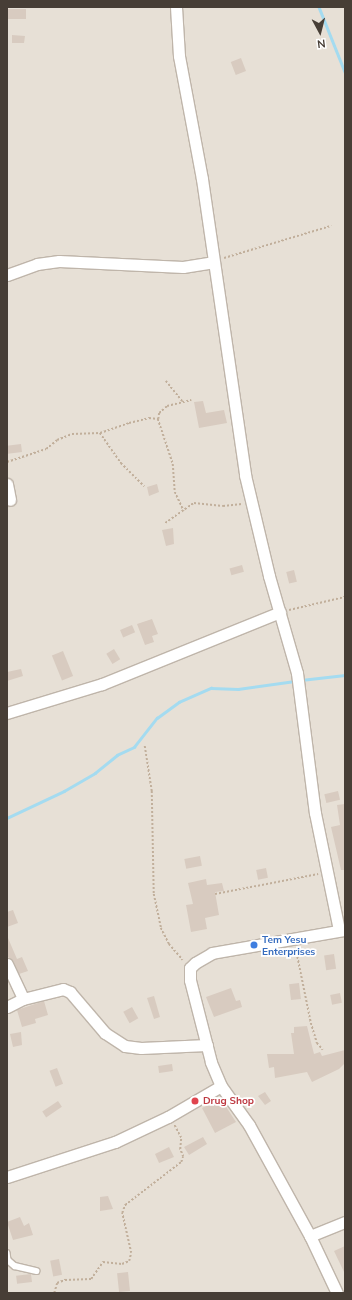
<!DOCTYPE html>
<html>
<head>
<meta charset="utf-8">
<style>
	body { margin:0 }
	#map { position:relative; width:352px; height:1300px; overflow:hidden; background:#f4eee8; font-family:Mulish,sans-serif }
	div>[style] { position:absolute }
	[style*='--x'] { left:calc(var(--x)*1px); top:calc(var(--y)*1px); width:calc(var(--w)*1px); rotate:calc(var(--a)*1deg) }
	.residential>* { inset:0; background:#e7e0d6; transform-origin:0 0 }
	.stream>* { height:2.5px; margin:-1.25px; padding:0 1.25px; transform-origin:1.25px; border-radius:1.25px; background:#a4dbf0 }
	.building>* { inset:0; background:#d8cbc0; transform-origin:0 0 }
	.path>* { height:1.5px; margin-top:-0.75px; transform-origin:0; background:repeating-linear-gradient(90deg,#c1af9b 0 2px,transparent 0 4px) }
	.roads { filter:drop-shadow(1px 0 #bfb5aa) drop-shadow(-1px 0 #bfb5aa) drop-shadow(0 1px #bfb5aa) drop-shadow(0 -1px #bfb5aa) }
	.lane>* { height:5.5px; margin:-2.75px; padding:0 2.75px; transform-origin:2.75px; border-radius:2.75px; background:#fff }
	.street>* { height:11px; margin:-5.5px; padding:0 5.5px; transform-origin:5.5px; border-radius:5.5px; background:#fff }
	.dots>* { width:11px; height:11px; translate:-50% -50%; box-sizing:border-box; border:2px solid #fff; border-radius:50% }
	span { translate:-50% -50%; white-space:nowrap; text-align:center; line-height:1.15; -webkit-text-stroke:3.5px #fff; paint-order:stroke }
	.shop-label { font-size:10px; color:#366cbe; font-weight:700 }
	.left { translate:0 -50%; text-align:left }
	.health-label { font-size:10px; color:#be3a42; font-weight:700 }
	.frame { position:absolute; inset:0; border:8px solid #473e36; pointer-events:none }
	.north { position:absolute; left:300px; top:12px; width:40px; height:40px; -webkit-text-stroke:3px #fff; paint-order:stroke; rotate:173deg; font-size:11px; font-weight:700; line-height:16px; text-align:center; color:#473e36 }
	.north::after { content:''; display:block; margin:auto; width:14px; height:18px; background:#473e36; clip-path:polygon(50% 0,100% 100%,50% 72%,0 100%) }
</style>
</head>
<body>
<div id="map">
	<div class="residential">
		<div style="left:7px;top:7px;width:338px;height:1286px"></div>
	</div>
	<div class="stream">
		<div style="--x:319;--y:7;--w:70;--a:68.2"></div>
		<div style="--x:301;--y:680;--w:44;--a:-6.5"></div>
		<div style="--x:7;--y:818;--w:63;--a:-25.3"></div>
		<div style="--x:64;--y:791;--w:36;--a:-30"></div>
		<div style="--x:95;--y:773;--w:28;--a:-39"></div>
		<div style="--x:117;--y:755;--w:19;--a:-25"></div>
		<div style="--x:134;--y:747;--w:37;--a:-52"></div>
		<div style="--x:157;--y:718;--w:27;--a:-36"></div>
		<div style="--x:179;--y:702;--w:35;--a:-24"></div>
		<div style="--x:211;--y:688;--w:27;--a:2"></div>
		<div style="--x:238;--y:689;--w:57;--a:-8.1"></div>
	</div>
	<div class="building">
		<div style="left:7px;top:9px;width:19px;height:10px"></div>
		<div style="clip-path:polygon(12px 35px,25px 36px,24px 43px,12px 43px)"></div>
		<div style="left:241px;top:58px;width:14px;height:11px;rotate:69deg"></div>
		<div style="clip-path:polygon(203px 401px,206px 413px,224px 410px,227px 423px,199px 428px,194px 402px)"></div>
		<div style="left:21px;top:444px;width:8px;height:14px;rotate:83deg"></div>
		<div style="clip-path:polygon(157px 484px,159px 492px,149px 496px,147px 487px)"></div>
		<div style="clip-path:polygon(173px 528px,174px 544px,166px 546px,162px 530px)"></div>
		<div style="left:242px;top:565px;width:7px;height:13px;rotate:74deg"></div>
		<div style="left:294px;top:570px;width:12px;height:8px;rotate:76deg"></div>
		<div style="clip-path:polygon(152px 619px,158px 634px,152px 636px,154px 642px,145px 645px,137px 624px)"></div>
		<div style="left:132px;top:625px;width:8px;height:13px;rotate:67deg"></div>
		<div style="left:114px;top:649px;width:12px;height:9px;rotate:59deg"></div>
		<div style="left:63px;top:651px;width:27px;height:12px;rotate:68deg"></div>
		<div style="clip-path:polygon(21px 669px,23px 676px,7px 681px,7px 672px)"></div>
		<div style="left:338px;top:791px;width:9px;height:14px;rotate:77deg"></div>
		<div style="clip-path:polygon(345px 804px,345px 870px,341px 870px,331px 827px,340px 825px,337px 805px)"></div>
		<div style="left:200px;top:856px;width:10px;height:16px;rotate:79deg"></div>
		<div style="left:266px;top:868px;width:10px;height:10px;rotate:79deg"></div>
		<div style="clip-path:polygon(206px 879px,207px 885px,222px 883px,224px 891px,215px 892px,219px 915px,205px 918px,207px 929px,191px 932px,186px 905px,193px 904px,188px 883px)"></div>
		<div style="clip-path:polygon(13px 910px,18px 923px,7px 927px,7px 912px)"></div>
		<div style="clip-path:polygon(8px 938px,17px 959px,22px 957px,28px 971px,19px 974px,13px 961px,8px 957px)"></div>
		<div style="left:334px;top:954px;width:15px;height:10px;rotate:82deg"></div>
		<div style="left:299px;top:983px;width:16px;height:10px;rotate:83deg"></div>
		<div style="clip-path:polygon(231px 988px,236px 1001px,240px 1000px,242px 1007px,214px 1017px,206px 997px)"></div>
		<div style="left:340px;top:993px;width:10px;height:10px;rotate:79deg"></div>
		<div style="clip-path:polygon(154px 996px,160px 1017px,154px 1019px,147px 998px)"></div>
		<div style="clip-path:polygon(44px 1001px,48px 1015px,35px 1019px,36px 1023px,22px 1027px,17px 1010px)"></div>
		<div style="left:132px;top:1007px;width:13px;height:10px;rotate:61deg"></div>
		<div style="clip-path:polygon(307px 1026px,314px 1054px,320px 1052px,322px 1056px,345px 1050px,345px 1063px,339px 1069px,312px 1082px,307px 1072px,275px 1078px,274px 1067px,269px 1068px,267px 1054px,294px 1054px,291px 1033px,294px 1033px,294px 1027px)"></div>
		<div style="clip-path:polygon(21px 1032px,22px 1045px,13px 1047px,10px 1034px)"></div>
		<div style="left:172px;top:1064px;width:7px;height:14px;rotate:82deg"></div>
		<div style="left:57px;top:1068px;width:17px;height:8px;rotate:69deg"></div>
		<div style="clip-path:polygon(265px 1092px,271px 1101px,265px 1105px,258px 1096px)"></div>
		<div style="clip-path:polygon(221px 1099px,236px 1122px,215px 1133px,202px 1108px)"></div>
		<div style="left:58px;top:1101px;width:7px;height:19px;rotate:56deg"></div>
		<div style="clip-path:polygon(203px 1137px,207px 1144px,189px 1155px,184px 1147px)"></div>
		<div style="clip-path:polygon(169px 1147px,174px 1157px,159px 1163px,155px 1154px)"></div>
		<div style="clip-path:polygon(108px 1196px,113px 1209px,100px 1211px,100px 1197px)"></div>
		<div style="clip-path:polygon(20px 1217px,24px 1226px,29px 1223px,33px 1235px,13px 1240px,7px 1222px)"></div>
		<div style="clip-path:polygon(345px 1246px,345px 1274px,334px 1251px)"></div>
		<div style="left:59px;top:1259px;width:16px;height:9px;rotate:79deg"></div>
		<div style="left:128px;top:1272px;width:19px;height:11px;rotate:84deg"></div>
		<div style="left:31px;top:1274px;width:8px;height:15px;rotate:83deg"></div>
	</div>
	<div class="path">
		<div style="--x:224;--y:258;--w:112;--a:-16.7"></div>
		<div style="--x:166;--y:381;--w:26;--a:51"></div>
		<div style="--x:158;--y:419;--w:47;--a:71.6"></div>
		<div style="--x:173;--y:464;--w:28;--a:86"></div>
		<div style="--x:175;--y:492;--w:21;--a:65"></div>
		<div style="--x:100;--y:433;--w:31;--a:-19"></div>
		<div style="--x:129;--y:423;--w:21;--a:-14"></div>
		<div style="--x:149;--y:418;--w:9;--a:6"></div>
		<div style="--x:158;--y:419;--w:6;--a:-81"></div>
		<div style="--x:159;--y:413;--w:11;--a:-41"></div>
		<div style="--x:167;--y:406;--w:25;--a:-14"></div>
		<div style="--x:7;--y:462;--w:41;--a:-18.4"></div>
		<div style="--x:46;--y:449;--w:14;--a:-39"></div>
		<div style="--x:57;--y:440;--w:16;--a:-22"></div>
		<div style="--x:72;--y:434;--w:28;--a:-2"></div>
		<div style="--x:100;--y:433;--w:37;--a:55"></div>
		<div style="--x:121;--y:463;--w:33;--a:45"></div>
		<div style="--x:165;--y:523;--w:35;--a:-35"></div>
		<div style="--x:194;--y:503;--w:29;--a:6"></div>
		<div style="--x:223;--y:506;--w:19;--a:-6"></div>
		<div style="--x:289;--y:610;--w:57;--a:-13.1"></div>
		<div style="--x:145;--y:746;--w:46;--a:81.2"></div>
		<div style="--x:152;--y:791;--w:103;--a:88.9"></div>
		<div style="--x:154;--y:894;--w:35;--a:78"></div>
		<div style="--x:161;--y:928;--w:18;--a:63"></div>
		<div style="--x:169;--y:944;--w:21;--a:49"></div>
		<div style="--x:215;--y:894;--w:105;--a:-11"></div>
		<div style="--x:296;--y:949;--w:76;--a:78.5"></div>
		<div style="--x:311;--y:1023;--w:21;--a:73"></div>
		<div style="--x:317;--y:1043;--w:9;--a:49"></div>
		<div style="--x:54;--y:1293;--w:10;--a:-73"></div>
		<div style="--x:57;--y:1283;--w:9;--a:-21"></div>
		<div style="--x:65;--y:1280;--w:26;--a:-2"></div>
		<div style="--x:91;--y:1279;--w:21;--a:-55"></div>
		<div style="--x:103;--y:1262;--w:19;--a:6"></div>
		<div style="--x:122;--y:1264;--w:8;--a:-23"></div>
		<div style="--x:129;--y:1261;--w:8;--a:-76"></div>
		<div style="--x:131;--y:1253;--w:41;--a:-102.7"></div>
		<div style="--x:122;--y:1213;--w:9;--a:-69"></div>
		<div style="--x:125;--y:1205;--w:71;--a:-37.5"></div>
		<div style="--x:181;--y:1162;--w:5;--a:-68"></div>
		<div style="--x:183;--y:1157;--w:9;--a:-111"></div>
		<div style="--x:180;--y:1149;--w:11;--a:-85"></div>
		<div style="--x:181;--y:1138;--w:15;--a:-118"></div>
	</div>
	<div class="roads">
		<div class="lane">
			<div style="--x:7;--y:1253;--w:7;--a:82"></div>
			<div style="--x:8;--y:1260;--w:9;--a:41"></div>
			<div style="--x:15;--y:1266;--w:22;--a:13"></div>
		</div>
		<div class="street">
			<div style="--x:176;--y:7;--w:49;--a:86.5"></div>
			<div style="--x:179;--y:56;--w:125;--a:79.4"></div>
			<div style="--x:202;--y:179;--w:299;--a:81.7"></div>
			<div style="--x:245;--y:475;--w:104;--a:76.6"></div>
			<div style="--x:269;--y:576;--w:101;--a:73.9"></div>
			<div style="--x:297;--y:673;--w:141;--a:82.7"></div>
			<div style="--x:315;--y:813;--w:119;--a:78.4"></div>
			<div style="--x:7;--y:275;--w:32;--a:-20"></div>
			<div style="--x:37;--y:264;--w:22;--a:-8"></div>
			<div style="--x:59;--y:261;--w:124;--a:2.8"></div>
			<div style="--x:183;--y:267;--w:30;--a:-9"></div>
			<div style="--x:7;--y:484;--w:16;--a:79"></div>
			<div style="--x:7;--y:713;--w:99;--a:-17"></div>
			<div style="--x:102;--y:684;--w:192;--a:-22"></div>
			<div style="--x:7;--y:964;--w:38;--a:65"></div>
			<div style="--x:7;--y:1007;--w:18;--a:-27"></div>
			<div style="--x:23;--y:999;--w:41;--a:-14"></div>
			<div style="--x:63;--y:989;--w:8;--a:23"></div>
			<div style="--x:70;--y:992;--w:54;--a:49.5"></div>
			<div style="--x:105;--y:1033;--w:24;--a:33"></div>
			<div style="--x:125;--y:1046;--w:16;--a:7"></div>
			<div style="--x:141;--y:1048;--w:66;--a:-2.6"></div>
			<div style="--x:221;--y:1086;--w:48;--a:54.3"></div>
			<div style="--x:249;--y:1125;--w:127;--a:61.2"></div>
			<div style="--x:310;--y:1236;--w:63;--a:64.7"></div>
			<div style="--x:7;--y:1177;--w:114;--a:-18"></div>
			<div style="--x:115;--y:1142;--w:59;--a:-25.3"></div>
			<div style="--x:168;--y:1117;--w:61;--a:-30.3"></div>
			<div style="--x:221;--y:1086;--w:26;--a:-113"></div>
			<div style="--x:211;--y:1062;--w:85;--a:-104.4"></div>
			<div style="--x:190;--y:980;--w:12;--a:-90"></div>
			<div style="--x:190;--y:968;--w:7;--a:-45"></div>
			<div style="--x:195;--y:963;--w:20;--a:-30"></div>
			<div style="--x:212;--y:953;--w:134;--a:-9.9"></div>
			<div style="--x:310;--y:1236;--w:38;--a:-22"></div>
		</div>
	</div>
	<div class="dots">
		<div style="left:254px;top:945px;background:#3f7fe0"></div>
		<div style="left:195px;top:1101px;background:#e0444e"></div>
	</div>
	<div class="shop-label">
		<span class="left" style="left:262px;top:945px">Tem Yesu<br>Enterprises</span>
	</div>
	<div class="health-label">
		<span class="left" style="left:203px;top:1101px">Drug Shop</span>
	</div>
	<div class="frame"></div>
	<div class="north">N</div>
</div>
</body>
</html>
